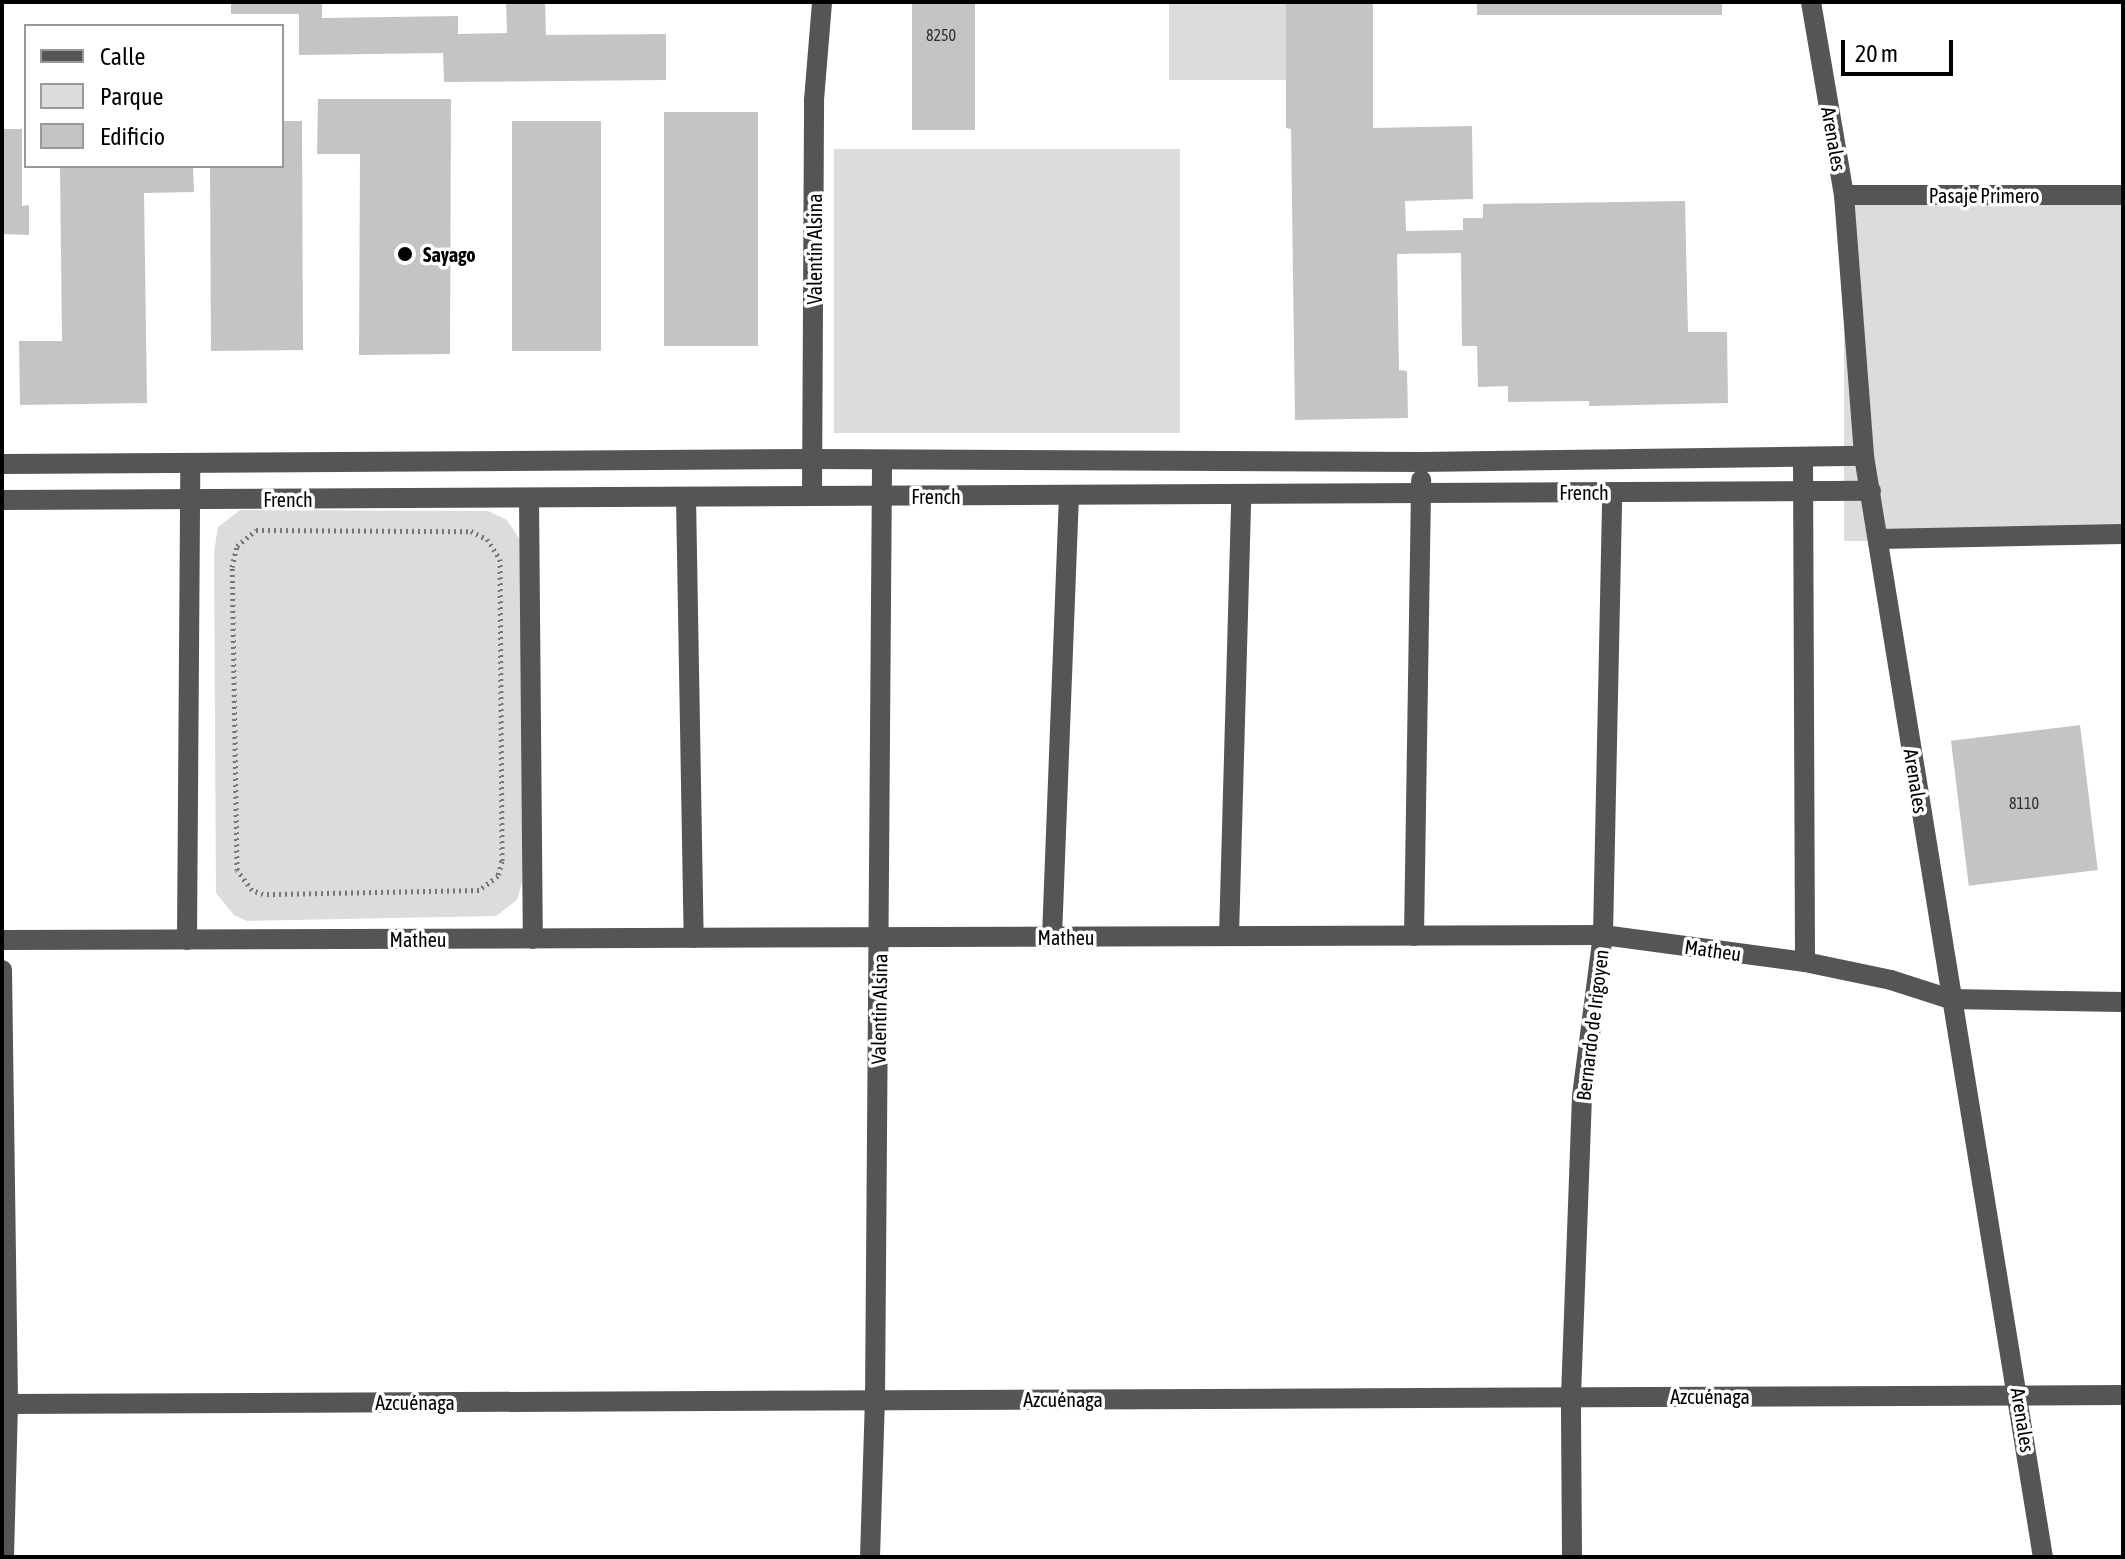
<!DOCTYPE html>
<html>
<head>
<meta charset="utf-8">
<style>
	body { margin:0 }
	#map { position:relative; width:2125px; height:1559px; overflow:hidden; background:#fff; font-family:"Asap Condensed",sans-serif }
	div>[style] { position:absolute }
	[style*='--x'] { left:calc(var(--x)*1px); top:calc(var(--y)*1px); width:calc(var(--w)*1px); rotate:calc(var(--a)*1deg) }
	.green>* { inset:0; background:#dcdcdc; transform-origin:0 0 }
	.building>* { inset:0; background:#c4c4c4; transform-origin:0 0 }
	.path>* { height:5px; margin-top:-2.5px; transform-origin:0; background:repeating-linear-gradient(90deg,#777 0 2px,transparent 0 6px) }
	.minor>* { height:20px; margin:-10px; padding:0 10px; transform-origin:10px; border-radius:10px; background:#555 }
	.dots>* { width:22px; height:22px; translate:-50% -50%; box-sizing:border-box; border:4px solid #fff; border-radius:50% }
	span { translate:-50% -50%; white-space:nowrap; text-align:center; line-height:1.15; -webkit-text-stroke:7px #fff; paint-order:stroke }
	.number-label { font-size:16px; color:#313131 }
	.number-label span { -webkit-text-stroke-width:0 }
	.street-label { font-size:20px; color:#000 }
	.poi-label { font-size:20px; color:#000; font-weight:700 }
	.left { translate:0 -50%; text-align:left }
	.frame { position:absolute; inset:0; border:4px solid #000; pointer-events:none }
	.legend { position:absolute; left:24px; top:24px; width:260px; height:144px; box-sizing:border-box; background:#fff; border:2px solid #999; margin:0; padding:10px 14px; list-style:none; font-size:24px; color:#000 }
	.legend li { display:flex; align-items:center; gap:16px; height:40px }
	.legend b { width:40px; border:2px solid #999 }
	.scale { position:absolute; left:1841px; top:40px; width:112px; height:36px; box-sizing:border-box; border:4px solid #000; border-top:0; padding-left:10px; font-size:24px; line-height:28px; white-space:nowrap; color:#000; -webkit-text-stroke:6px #fff; paint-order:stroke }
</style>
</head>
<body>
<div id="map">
	<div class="green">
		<div style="left:1169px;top:2px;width:117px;height:78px"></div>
		<div style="left:1180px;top:149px;width:284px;height:346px;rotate:90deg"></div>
		<div style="left:1844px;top:195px;width:279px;height:346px"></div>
		<div style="clip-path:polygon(240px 510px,488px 511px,507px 520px,522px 543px,522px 883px,517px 900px,496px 916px,247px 921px,234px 915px,216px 893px,214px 552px,218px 527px)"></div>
	</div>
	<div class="building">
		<div style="clip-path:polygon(231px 2px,322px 2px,322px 18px,458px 16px,458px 34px,507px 33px,506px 2px,545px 2px,546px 35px,666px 34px,666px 80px,444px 82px,443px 53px,299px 55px,299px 14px,231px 14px)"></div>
		<div style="left:912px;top:2px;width:63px;height:128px"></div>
		<div style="clip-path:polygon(1286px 2px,1373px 2px,1373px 128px,1472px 126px,1473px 199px,1405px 201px,1406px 231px,1463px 230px,1463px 218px,1483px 218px,1483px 204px,1685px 201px,1688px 332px,1727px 332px,1728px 403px,1589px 406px,1589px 401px,1508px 402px,1508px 386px,1478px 387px,1477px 346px,1462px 346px,1461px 253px,1397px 254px,1399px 370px,1407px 371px,1408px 418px,1295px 420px,1291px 129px,1286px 128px)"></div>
		<div style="left:1477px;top:2px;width:245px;height:13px"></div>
		<div style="clip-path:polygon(318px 99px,451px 99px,450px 354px,359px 355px,360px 154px,317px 154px)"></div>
		<div style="left:664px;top:112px;width:94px;height:234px"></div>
		<div style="clip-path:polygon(282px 121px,302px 121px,303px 350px,211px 351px,210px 166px,282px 166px)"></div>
		<div style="left:512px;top:121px;width:89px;height:230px"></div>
		<div style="clip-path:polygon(2px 129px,22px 129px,22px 206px,29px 205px,29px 235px,2px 234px)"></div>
		<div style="clip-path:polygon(60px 166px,193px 166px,194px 192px,144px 193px,147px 403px,20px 405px,19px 341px,62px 341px)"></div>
		<div style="left:2080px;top:725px;width:146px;height:130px;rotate:83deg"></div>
	</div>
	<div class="path">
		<div style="--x:256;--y:530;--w:215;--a:0.3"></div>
		<div style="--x:471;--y:531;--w:18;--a:27"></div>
		<div style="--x:487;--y:539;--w:24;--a:57"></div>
		<div style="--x:500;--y:559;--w:302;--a:89.6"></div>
		<div style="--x:502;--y:861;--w:16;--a:105"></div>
		<div style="--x:498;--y:876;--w:24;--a:144"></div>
		<div style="--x:479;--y:890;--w:216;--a:178.9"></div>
		<div style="--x:263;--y:894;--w:12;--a:-160"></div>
		<div style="--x:252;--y:890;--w:25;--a:-127"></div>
		<div style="--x:237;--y:870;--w:303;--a:-90.9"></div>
		<div style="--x:232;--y:567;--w:22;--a:-77"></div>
		<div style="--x:237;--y:546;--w:25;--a:-40"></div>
	</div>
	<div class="minor">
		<div style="--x:1811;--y:2;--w:196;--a:80.3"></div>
		<div style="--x:1844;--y:195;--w:262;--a:85.6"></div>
		<div style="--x:1864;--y:456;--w:1115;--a:80.77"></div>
		<div style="--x:1844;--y:195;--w:279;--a:0"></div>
		<div style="--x:1803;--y:457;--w:505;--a:89.77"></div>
		<div style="--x:2;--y:464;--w:811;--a:-0.35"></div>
		<div style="--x:813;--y:459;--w:608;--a:0.28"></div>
		<div style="--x:1421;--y:462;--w:443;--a:-0.8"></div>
		<div style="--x:812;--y:496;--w:396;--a:-89.7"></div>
		<div style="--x:814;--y:100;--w:98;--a:-85.3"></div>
		<div style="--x:686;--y:497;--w:441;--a:89"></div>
		<div style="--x:529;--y:498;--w:441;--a:89.5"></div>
		<div style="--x:2;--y:500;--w:1869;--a:-0.28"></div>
		<div style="--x:1879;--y:539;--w:244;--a:-1.2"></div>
		<div style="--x:1229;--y:936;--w:442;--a:-88.4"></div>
		<div style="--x:1414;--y:936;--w:456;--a:-89.1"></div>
		<div style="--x:1052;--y:937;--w:441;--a:-87.8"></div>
		<div style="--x:2;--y:940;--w:1601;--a:-0.18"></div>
		<div style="--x:1603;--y:935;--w:204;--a:7.6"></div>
		<div style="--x:1805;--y:962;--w:88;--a:11.8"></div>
		<div style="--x:1891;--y:980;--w:62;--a:17.9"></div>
		<div style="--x:1950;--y:999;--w:173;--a:1"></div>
		<div style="--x:187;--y:940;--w:477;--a:-89.6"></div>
		<div style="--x:2;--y:970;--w:434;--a:89.2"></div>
		<div style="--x:8;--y:1404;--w:153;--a:91.5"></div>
		<div style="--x:2;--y:1404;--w:2121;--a:-0.24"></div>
		<div style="--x:870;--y:1557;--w:156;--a:-88.2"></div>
		<div style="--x:875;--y:1401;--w:941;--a:-89.57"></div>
		<div style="--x:1572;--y:1557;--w:161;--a:-90.4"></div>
		<div style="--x:1571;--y:1396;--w:300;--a:-87.9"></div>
		<div style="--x:1582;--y:1096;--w:162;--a:-82.6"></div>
		<div style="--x:1603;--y:935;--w:443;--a:-88.8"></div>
	</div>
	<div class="dots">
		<div style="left:405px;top:254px;background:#000"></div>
	</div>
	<div class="number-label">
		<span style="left:941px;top:35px">8250</span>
		<span style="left:2024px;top:803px">8110</span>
	</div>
	<div class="street-label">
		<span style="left:1834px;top:139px;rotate:80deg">Arenales</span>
		<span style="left:1984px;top:195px">Pasaje Primero</span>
		<span style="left:814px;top:249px;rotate:-90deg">Valentín Alsina</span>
		<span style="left:1584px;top:492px">French</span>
		<span style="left:936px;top:496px">French</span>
		<span style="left:288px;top:499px">French</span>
		<span style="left:1916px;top:781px;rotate:81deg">Arenales</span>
		<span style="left:1066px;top:937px">Matheu</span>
		<span style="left:418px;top:939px">Matheu</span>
		<span style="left:1713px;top:950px;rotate:8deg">Matheu</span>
		<span style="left:879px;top:1009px;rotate:-89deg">Valentín Alsina</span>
		<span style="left:1592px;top:1025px;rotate:-83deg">Bernardo de Irigoyen</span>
		<span style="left:1710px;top:1396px">Azcuénaga</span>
		<span style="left:1063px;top:1399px">Azcuénaga</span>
		<span style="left:415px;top:1402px">Azcuénaga</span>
		<span style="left:2023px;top:1420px;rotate:81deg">Arenales</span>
	</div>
	<div class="poi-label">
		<span class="left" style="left:423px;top:254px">Sayago</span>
	</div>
	<div class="frame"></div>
	<ul class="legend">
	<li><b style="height:10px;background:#555"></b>Calle</li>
	<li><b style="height:22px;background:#dcdcdc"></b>Parque</li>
	<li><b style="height:22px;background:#c4c4c4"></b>Edificio</li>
	</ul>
	<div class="scale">20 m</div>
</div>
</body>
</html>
